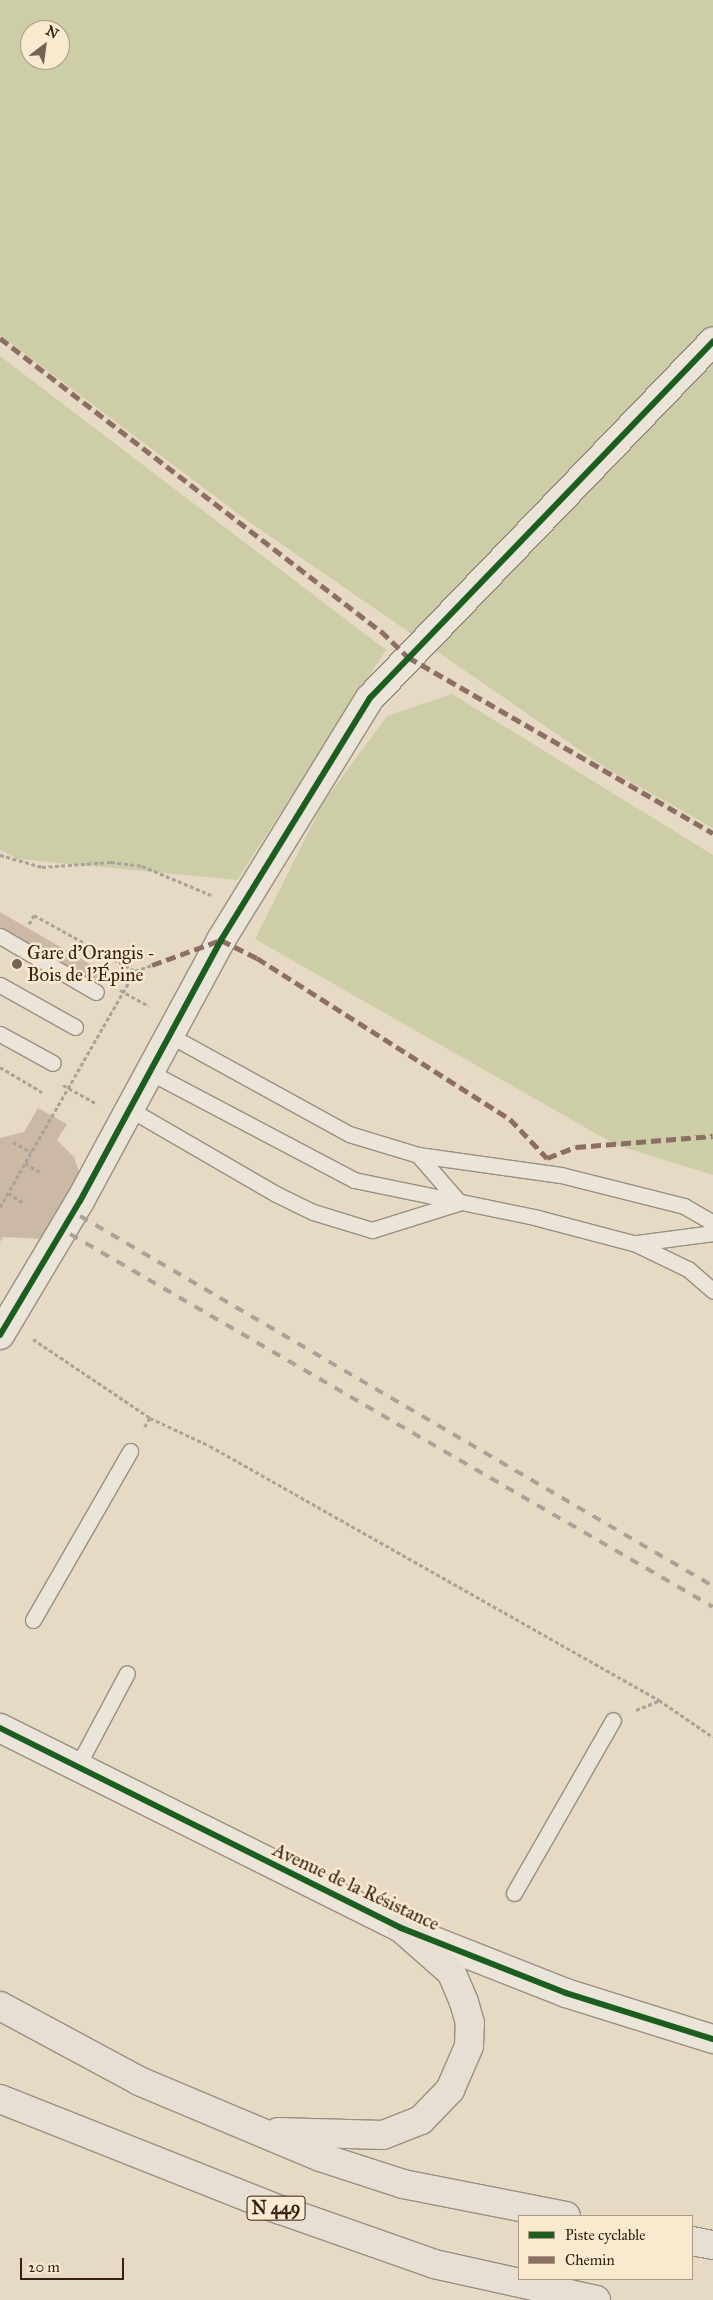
<!DOCTYPE html>
<html>
<head>
<meta charset="utf-8">
<style>
	body { margin:0 }
	#map { position:relative; width:713px; height:2300px; overflow:hidden; background:#e7dac4; font-family:"IM FELL Great Primer",serif }
	div>[style] { position:absolute }
	[style*='--x'] { left:calc(var(--x)*1px); top:calc(var(--y)*1px); width:calc(var(--w)*1px); rotate:calc(var(--a)*1deg) }
	.green>* { inset:0; background:#cdcda8 }
	.building>* { inset:0; background:#cbb9a6; transform-origin:0 0 }
	.path>* { height:3px; margin-top:-1.5px; transform-origin:0; background:repeating-linear-gradient(90deg,#a9a299 0 4px,transparent 0 6.5px) }
	.roads { filter:drop-shadow(1px 0 #988f81) drop-shadow(-1px 0 #988f81) drop-shadow(0 1px #988f81) drop-shadow(0 -1px #988f81) }
	.lane>* { height:15px; margin:-7.5px; padding:0 7.5px; transform-origin:7.5px; border-radius:7.5px; background:#eae4d9 }
	.street>* { height:28px; margin:-14px; padding:0 14px; transform-origin:14px; border-radius:14px; background:#eae4d9 }
	.primary>* { height:28px; margin:-14px; padding:0 14px; transform-origin:14px; border-radius:14px; background:#e7dfd3 }
	.rail>* { height:4px; margin-top:-2px; transform-origin:0; background:repeating-linear-gradient(90deg,#a9a299 0 9px,transparent 0 18px) }
	.path-bridge>* { height:3px; margin-top:-1.5px; transform-origin:0; background:repeating-linear-gradient(90deg,#a9a299 0 4px,transparent 0 6.5px) }
	.quiet>* { height:5px; margin-top:-2.5px; transform-origin:0; background:repeating-linear-gradient(90deg,#8d6e63 0 10px,transparent 0 15px) }
	.cycleway>* { height:6px; margin:-3px; padding:0 3px; transform-origin:3px; border-radius:3px; background:#1b5e20 }
	.dots>* { width:14px; height:14px; translate:-50% -50%; box-sizing:border-box; border:2px solid #f9e9cf; border-radius:50% }
	span { translate:-50% -50%; white-space:nowrap; text-align:center; line-height:1.15; -webkit-text-stroke:5px #f9e9cf; paint-order:stroke }
	.shield-label span { padding:1px 4px; background:#f9e9cf; border:1px solid; border-radius:4px; -webkit-text-stroke-width:0 }
	.shield-label { font-size:18px; color:#362114; font-weight:700 }
	.poi-label { font-size:19px; color:#362114 }
	.left { translate:0 -50%; text-align:left }
	.street-label { font-size:19px; color:#362114 }
	.legend { position:absolute; left:518px; top:2215px; width:175px; height:65px; box-sizing:border-box; background:#f9e9cf; border:1px solid #ab9984; margin:0; padding:6px 9px; list-style:none; font-size:15px; color:#362114 }
	.legend li { display:flex; align-items:center; gap:10px; height:25px }
	.legend b { width:25px; border:1px solid #ab9984 }
	.north { position:absolute; left:20px; top:20px; width:50px; height:50px; box-sizing:border-box; background:#f9e9cf; border:1px solid #ab9984; border-radius:50%; rotate:30deg; font-size:14px; font-weight:700; line-height:20px; text-align:center; color:#362114 }
	.north::after { content:''; display:block; margin:auto; width:18px; height:22px; background:#746252; clip-path:polygon(50% 0,100% 100%,50% 72%,0 100%) }
	.scale { position:absolute; left:20px; top:2258px; width:104px; height:22px; box-sizing:border-box; border:2px solid #362114; border-top:0; padding-left:6px; font-size:15px; line-height:18px; white-space:nowrap; color:#362114; -webkit-text-stroke:4px #f9e9cf; paint-order:stroke }
</style>
</head>
<body>
<div id="map">
	<div class="green">
		<div style="clip-path:polygon(evenodd,0 0,713px 0,713px 828px,606px 768px,248px 521px,0 335px,0 0,30px 30px,60px 30px,60px 60px,30px 60px,30px 30px)"></div>
		<div style="clip-path:polygon(0 356px,386px 650px,237px 880px,18px 859px,0 850px)"></div>
		<div style="clip-path:polygon(452px 694px,713px 855px,713px 1175px,616px 1145px,255px 939px,323px 803px,387px 716px)"></div>
	</div>
	<div class="building">
		<div style="left:0;top:912px;width:122px;height:18px;rotate:30deg"></div>
		<div style="clip-path:polygon(38px 1108px,67px 1124px,57px 1140px,74px 1157px,81px 1177px,43px 1239px,3px 1237px,0 1242px,0 1138px,24px 1132px)"></div>
	</div>
	<div class="path">
		<div style="--x:0;--y:855;--w:44;--a:15.9"></div>
		<div style="--x:42;--y:867;--w:69;--a:-4.1"></div>
		<div style="--x:111;--y:862;--w:31;--a:7"></div>
		<div style="--x:142;--y:866;--w:75;--a:22.8"></div>
		<div style="--x:29;--y:924;--w:10;--a:-61"></div>
		<div style="--x:34;--y:915;--w:115;--a:29"></div>
		<div style="--x:120;--y:990;--w:33;--a:29"></div>
		<div style="--x:0;--y:1067;--w:49;--a:30.8"></div>
		<div style="--x:63;--y:1085;--w:39;--a:29"></div>
		<div style="--x:13;--y:1142;--w:21;--a:29"></div>
		<div style="--x:25;--y:1163;--w:17;--a:31"></div>
		<div style="--x:8;--y:1193;--w:17;--a:33"></div>
		<div style="--x:33;--y:1339;--w:141;--a:34"></div>
		<div style="--x:150;--y:1418;--w:13;--a:122"></div>
		<div style="--x:150;--y:1418;--w:66;--a:25"></div>
		<div style="--x:210;--y:1446;--w:516;--a:29.5"></div>
		<div style="--x:659;--y:1700;--w:65;--a:34.4"></div>
		<div style="--x:636;--y:1710;--w:24;--a:-22"></div>
	</div>
	<div class="roads">
		<div class="lane">
			<div style="--x:0;--y:936;--w:111;--a:30.3"></div>
			<div style="--x:0;--y:985;--w:86;--a:29.2"></div>
			<div style="--x:0;--y:1034;--w:60;--a:28.7"></div>
			<div style="--x:180;--y:1041;--w:193;--a:28.8"></div>
			<div style="--x:349;--y:1134;--w:72;--a:16.9"></div>
			<div style="--x:418;--y:1155;--w:144;--a:8"></div>
			<div style="--x:561;--y:1175;--w:127;--a:14.1"></div>
			<div style="--x:684;--y:1206;--w:34;--a:30"></div>
			<div style="--x:159;--y:1077;--w:221;--a:27.8"></div>
			<div style="--x:354;--y:1180;--w:184;--a:11.6"></div>
			<div style="--x:534;--y:1217;--w:106;--a:14.8"></div>
			<div style="--x:636;--y:1244;--w:58;--a:25.7"></div>
			<div style="--x:688;--y:1269;--w:33;--a:41"></div>
			<div style="--x:138;--y:1114;--w:160;--a:30.1"></div>
			<div style="--x:276;--y:1194;--w:41;--a:25.9"></div>
			<div style="--x:313;--y:1212;--w:62;--a:17"></div>
			<div style="--x:372;--y:1230;--w:90;--a:-17.4"></div>
			<div style="--x:418;--y:1155;--w:62;--a:48.9"></div>
			<div style="--x:637;--y:1243;--w:77;--a:-7.5"></div>
			<div style="--x:33;--y:1620;--w:195;--a:-60.1"></div>
			<div style="--x:77;--y:1767;--w:106;--a:-62"></div>
			<div style="--x:514;--y:1893;--w:199;--a:-60.2"></div>
		</div>
		<div class="street">
			<div style="--x:0;--y:1335;--w:156;--a:-59.2"></div>
			<div style="--x:80;--y:1201;--w:297;--a:-61.6"></div>
			<div style="--x:221;--y:940;--w:284;--a:-58.4"></div>
			<div style="--x:370;--y:698;--w:495;--a:-46.1"></div>
			<div style="--x:0;--y:1728;--w:448;--a:26.5"></div>
			<div style="--x:401;--y:1928;--w:177;--a:21.5"></div>
			<div style="--x:566;--y:1993;--w:154;--a:17.4"></div>
		</div>
		<div class="primary">
			<div style="--x:0;--y:2006;--w:158;--a:28.3"></div>
			<div style="--x:139;--y:2081;--w:196;--a:22.8"></div>
			<div style="--x:320;--y:2157;--w:87;--a:18"></div>
			<div style="--x:403;--y:2184;--w:166;--a:11.1"></div>
			<div style="--x:0;--y:2099;--w:302;--a:21.6"></div>
			<div style="--x:281;--y:2210;--w:162;--a:19.4"></div>
			<div style="--x:434;--y:2264;--w:166;--a:12.5"></div>
			<div style="--x:278;--y:2132;--w:105;--a:1.6"></div>
			<div style="--x:383;--y:2135;--w:41;--a:-21.5"></div>
			<div style="--x:421;--y:2120;--w:42;--a:-46"></div>
			<div style="--x:450;--y:2090;--w:48;--a:-66.6"></div>
			<div style="--x:469;--y:2046;--w:23;--a:-88"></div>
			<div style="--x:470;--y:2023;--w:22;--a:-106"></div>
			<div style="--x:464;--y:2002;--w:33;--a:-113"></div>
			<div style="--x:451;--y:1972;--w:67;--a:-138.7"></div>
			<div style="--x:692;--y:2241;--w:21;--a:11"></div>
		</div>
	</div>
	<div class="rail">
		<div style="--x:80;--y:1216;--w:733;--a:30.31"></div>
		<div style="--x:70;--y:1234;--w:743;--a:30.12"></div>
	</div>
	<div class="path-bridge">
		<div style="--x:0;--y:1207;--w:272;--a:-60.2"></div>
		<div style="--x:135;--y:971;--w:18;--a:-19"></div>
	</div>
	<div class="quiet">
		<div style="--x:0;--y:338;--w:481;--a:37.6"></div>
		<div style="--x:381;--y:631;--w:37;--a:44"></div>
		<div style="--x:408;--y:657;--w:352;--a:30"></div>
		<div style="--x:152;--y:965;--w:73;--a:-19.9"></div>
		<div style="--x:221;--y:940;--w:40;--a:26.6"></div>
		<div style="--x:257;--y:958;--w:300;--a:32.5"></div>
		<div style="--x:510;--y:1119;--w:54;--a:46.5"></div>
		<div style="--x:547;--y:1158;--w:31;--a:-21"></div>
		<div style="--x:576;--y:1147;--w:137;--a:-4.6"></div>
	</div>
	<div class="cycleway">
		<div style="--x:0;--y:1335;--w:156;--a:-59.2"></div>
		<div style="--x:80;--y:1201;--w:297;--a:-61.6"></div>
		<div style="--x:221;--y:940;--w:284;--a:-58.4"></div>
		<div style="--x:370;--y:698;--w:495;--a:-46.1"></div>
		<div style="--x:0;--y:1728;--w:448;--a:26.5"></div>
		<div style="--x:401;--y:1928;--w:177;--a:21.5"></div>
		<div style="--x:566;--y:1993;--w:154;--a:17.4"></div>
	</div>
	<div class="dots">
		<div style="left:17px;top:964px;background:#746252"></div>
	</div>
	<div class="shield-label">
		<span style="left:276px;top:2208px">N 449</span>
	</div>
	<div class="poi-label">
		<span class="left" style="left:27px;top:964px">Gare d'Orangis -<br>Bois de l'Épine</span>
	</div>
	<div class="street-label">
		<span style="left:356px;top:1887px;rotate:25deg">Avenue de la Résistance</span>
	</div>
	<ul class="legend">
	<li><b style="height:6px;background:#1b5e20"></b>Piste cyclable</li>
	<li><b style="height:6px;background:#8d6e63"></b>Chemin</li>
	</ul>
	<div class="north">N</div>
	<div class="scale">20 m</div>
</div>
</body>
</html>
